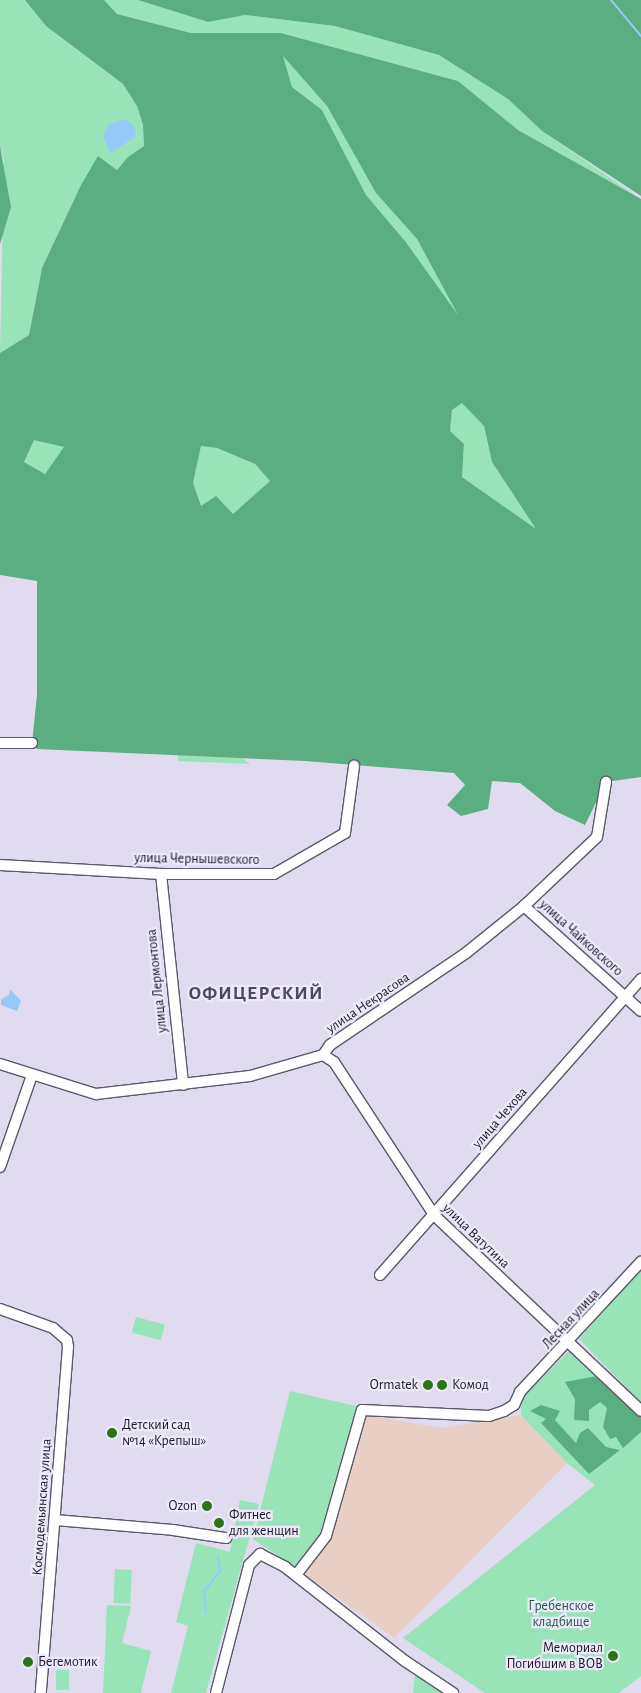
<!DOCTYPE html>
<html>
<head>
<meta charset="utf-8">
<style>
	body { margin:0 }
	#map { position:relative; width:641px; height:1693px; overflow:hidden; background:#e0dbef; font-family:"Alegreya Sans",sans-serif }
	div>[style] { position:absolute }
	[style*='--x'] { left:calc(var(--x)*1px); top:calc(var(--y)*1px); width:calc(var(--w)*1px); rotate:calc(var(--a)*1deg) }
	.commercial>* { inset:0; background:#e7cfc5 }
	.green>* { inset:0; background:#99e3b9; transform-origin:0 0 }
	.forest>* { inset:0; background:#5bae82 }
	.water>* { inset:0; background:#97c9f8 }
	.stream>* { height:2px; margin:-1px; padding:0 1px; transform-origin:1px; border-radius:1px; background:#97c9f8 }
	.roads { filter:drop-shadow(1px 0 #5c5869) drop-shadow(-1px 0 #5c5869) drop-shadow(0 1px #5c5869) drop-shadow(0 -1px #5c5869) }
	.minor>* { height:10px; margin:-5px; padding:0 5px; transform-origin:5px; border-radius:5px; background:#fff }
	.dots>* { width:14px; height:14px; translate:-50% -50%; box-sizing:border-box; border:2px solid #ede8fc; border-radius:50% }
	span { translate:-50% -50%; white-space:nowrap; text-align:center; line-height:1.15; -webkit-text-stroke:4.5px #ede8fc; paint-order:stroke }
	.street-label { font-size:14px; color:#19181f }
	.poi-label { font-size:14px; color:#19181f }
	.right { translate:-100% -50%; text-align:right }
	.left { translate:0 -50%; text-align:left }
	.park-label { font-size:14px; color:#1f5d3f }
	.district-label { font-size:19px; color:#4e4a5a; font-weight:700; letter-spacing:1px }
</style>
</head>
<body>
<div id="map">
	<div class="commercial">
		<div style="clip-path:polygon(360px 1414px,441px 1428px,521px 1415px,567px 1463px,394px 1638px,302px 1572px)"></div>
	</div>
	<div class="green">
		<div style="clip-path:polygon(0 0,25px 0,46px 26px,123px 84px,137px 106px,143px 125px,144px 147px,128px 157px,117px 170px,108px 163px,81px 185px,42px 268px,29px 335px,0 353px,4px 160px,0 146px)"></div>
		<div style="clip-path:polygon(104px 0,138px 0,208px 22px,245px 15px,335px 26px,439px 55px,508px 99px,542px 131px,641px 199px,518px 130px,458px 81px,281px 33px,191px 33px,117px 14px)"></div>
		<div style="clip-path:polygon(282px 55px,327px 106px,376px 193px,417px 239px,461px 321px,405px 241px,366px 195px,322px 110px,292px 87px)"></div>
		<div style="clip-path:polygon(462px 402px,484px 426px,492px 462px,537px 530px,462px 477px,464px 444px,450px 431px,452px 410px)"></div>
		<div style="clip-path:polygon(34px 439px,65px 447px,45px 474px,24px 462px)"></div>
		<div style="clip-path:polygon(201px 446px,217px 448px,255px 464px,270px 481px,233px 515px,201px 507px,193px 483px)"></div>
		<div style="clip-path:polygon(224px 744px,250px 764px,178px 761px,179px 750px)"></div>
		<div style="clip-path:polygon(641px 1268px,641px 1403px,579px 1339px)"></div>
		<div style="left:136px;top:1317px;width:30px;height:16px;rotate:15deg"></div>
		<div style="clip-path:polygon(570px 1350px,641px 1421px,641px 1676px,619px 1693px,485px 1693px,403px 1638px,595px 1485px,567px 1463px,521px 1415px,520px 1400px)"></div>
		<div style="clip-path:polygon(290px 1391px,360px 1407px,327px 1540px,302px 1572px,253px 1539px)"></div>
		<div style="clip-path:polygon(240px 1500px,259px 1504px,206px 1693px,171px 1693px,188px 1626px,176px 1622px,196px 1543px,230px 1552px)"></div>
		<div style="left:115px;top:1569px;width:17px;height:34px;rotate:3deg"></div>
		<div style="clip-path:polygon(107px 1605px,131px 1606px,122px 1643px,151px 1651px,141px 1693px,103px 1693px)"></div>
		<div style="left:56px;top:1670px;width:13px;height:20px"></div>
		<div style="clip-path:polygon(415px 1674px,448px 1693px,413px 1693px)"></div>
	</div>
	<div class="forest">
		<div style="clip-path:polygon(evenodd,25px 0,104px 0,117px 14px,191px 33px,281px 33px,458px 81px,518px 130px,641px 199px,641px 777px,606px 782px,585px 825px,555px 811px,520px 783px,492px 781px,488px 809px,461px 816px,447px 805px,465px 785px,454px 773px,305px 761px,37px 749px,32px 743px,37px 695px,37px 581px,0 575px,0 353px,29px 335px,42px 268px,81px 185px,98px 156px,117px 170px,128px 157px,144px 146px,143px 125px,137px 106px,123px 84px,46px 26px,25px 0,283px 56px,327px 106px,376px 193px,417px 239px,458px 315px,405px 241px,366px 195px,322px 110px,292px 87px,283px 56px,25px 0,462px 403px,484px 426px,492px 462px,536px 529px,462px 477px,464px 444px,450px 431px,452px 410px,462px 403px,25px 0,34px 440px,64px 447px,45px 474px,24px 462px,34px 440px,25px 0,201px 446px,217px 448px,255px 464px,270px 481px,233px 514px,216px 496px,201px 506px,193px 483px,201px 446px)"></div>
		<div style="clip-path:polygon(138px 0,641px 0,641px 196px,542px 131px,508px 99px,439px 55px,335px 26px,245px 15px,208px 22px)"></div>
		<div style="clip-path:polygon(0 146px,11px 207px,0 244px)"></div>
		<div style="clip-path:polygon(597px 1376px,641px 1417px,641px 1432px,623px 1448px,616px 1437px,610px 1439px,603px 1427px,607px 1408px,600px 1402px,589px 1410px,589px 1421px,574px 1420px,575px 1399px,565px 1382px)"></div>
		<div style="clip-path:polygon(541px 1405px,560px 1411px,555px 1420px,576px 1443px,580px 1433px,588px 1428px,606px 1447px,620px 1450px,589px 1474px,541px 1423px,546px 1419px,530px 1411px)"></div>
	</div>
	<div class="water">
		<div style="clip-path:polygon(125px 119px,134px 126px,136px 136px,111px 153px,103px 137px,109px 124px)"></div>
		<div style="clip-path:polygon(10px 989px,21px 1001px,17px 1011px,1px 1005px,1px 999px,9px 995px)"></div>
	</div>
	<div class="stream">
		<div style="--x:611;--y:0;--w:47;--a:50.2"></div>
		<div style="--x:206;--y:1613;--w:22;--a:-95"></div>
		<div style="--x:204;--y:1591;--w:26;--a:-51"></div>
		<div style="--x:220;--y:1571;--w:15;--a:-98"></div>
	</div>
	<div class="roads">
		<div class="minor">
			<div style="--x:0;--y:743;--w:32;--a:0"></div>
			<div style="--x:0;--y:865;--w:161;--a:3.2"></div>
			<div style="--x:161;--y:874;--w:113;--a:0"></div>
			<div style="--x:274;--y:874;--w:82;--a:-30"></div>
			<div style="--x:345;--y:833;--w:68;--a:-82.3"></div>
			<div style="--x:161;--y:874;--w:212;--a:84"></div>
			<div style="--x:524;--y:906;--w:157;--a:41.9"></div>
			<div style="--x:323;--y:1055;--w:13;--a:32"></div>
			<div style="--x:334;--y:1062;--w:183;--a:56.8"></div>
			<div style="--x:434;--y:1215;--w:285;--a:43.4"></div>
			<div style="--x:0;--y:1064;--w:101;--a:17.4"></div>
			<div style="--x:96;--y:1094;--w:155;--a:-6.7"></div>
			<div style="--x:250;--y:1076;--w:76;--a:-16"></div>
			<div style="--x:323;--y:1055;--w:12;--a:-55"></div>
			<div style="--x:330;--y:1045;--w:164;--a:-34.1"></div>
			<div style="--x:466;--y:953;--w:75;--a:-39"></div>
			<div style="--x:524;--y:906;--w:100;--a:-43.4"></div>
			<div style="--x:597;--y:837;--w:56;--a:-80.7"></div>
			<div style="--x:0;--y:1167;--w:97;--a:-70.8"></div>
			<div style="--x:380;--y:1275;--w:395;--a:-48.6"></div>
			<div style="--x:0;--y:1309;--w:56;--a:19.7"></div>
			<div style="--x:53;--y:1328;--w:18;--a:41"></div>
			<div style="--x:67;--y:1340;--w:7;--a:82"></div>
			<div style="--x:68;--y:1347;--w:347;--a:94.5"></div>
			<div style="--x:55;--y:1520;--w:118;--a:4.8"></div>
			<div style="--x:173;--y:1530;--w:54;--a:8.6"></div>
			<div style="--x:296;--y:1575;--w:49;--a:-52.4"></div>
			<div style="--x:326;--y:1536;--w:131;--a:-74.1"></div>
			<div style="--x:362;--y:1410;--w:127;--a:2.7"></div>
			<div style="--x:489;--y:1416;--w:16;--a:-18"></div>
			<div style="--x:504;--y:1411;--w:12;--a:-31"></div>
			<div style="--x:514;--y:1405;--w:14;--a:-65"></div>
			<div style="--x:520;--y:1392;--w:178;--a:-47.1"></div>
			<div style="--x:216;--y:1693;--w:132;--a:-75.5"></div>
			<div style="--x:249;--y:1565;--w:16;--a:-45"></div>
			<div style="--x:260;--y:1554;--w:28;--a:27"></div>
			<div style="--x:285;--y:1567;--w:152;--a:38.1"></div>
			<div style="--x:405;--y:1661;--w:58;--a:33.7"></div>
		</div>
	</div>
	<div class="dots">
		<div style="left:428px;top:1385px;background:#2c7416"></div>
		<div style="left:442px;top:1385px;background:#2c7416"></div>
		<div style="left:112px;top:1433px;background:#2c7416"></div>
		<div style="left:207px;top:1506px;background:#2c7416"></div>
		<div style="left:219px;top:1523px;background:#2c7416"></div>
		<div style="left:613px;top:1656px;background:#2c7416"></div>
		<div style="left:28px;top:1662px;background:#2c7416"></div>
	</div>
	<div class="street-label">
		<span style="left:197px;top:859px;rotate:1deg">улица Чернышевского</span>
		<span style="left:581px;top:938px;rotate:42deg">улица Чайковского</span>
		<span style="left:157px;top:981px;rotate:-96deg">улица Лермонтова</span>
		<span style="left:368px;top:1003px;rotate:-34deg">улица Некрасова</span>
		<span style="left:500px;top:1118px;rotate:-49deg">улица Чехова</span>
		<span style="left:476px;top:1236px;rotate:44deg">улица Ватутина</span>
		<span style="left:571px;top:1319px;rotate:-47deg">Лесная улица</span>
		<span style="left:42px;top:1507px;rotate:-86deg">Космодемьянская улица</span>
	</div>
	<div class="poi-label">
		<span class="right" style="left:418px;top:1385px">Ormatek</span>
		<span class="left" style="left:452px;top:1385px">Комод</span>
		<span class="left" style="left:122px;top:1433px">Детский сад<br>№14 «Крепыш»</span>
		<span class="right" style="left:197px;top:1506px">Ozon</span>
		<span class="left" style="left:229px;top:1523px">Фитнес<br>для женщин</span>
		<span class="right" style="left:603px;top:1656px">Мемориал<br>Погибшим в ВОВ</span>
		<span class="left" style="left:38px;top:1662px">Бегемотик</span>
	</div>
	<div class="park-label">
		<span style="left:561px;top:1614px">Гребенское<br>кладбище</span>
	</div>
	<div class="district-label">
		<span style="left:256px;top:994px">ОФИЦЕРСКИЙ</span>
	</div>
</div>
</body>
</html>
